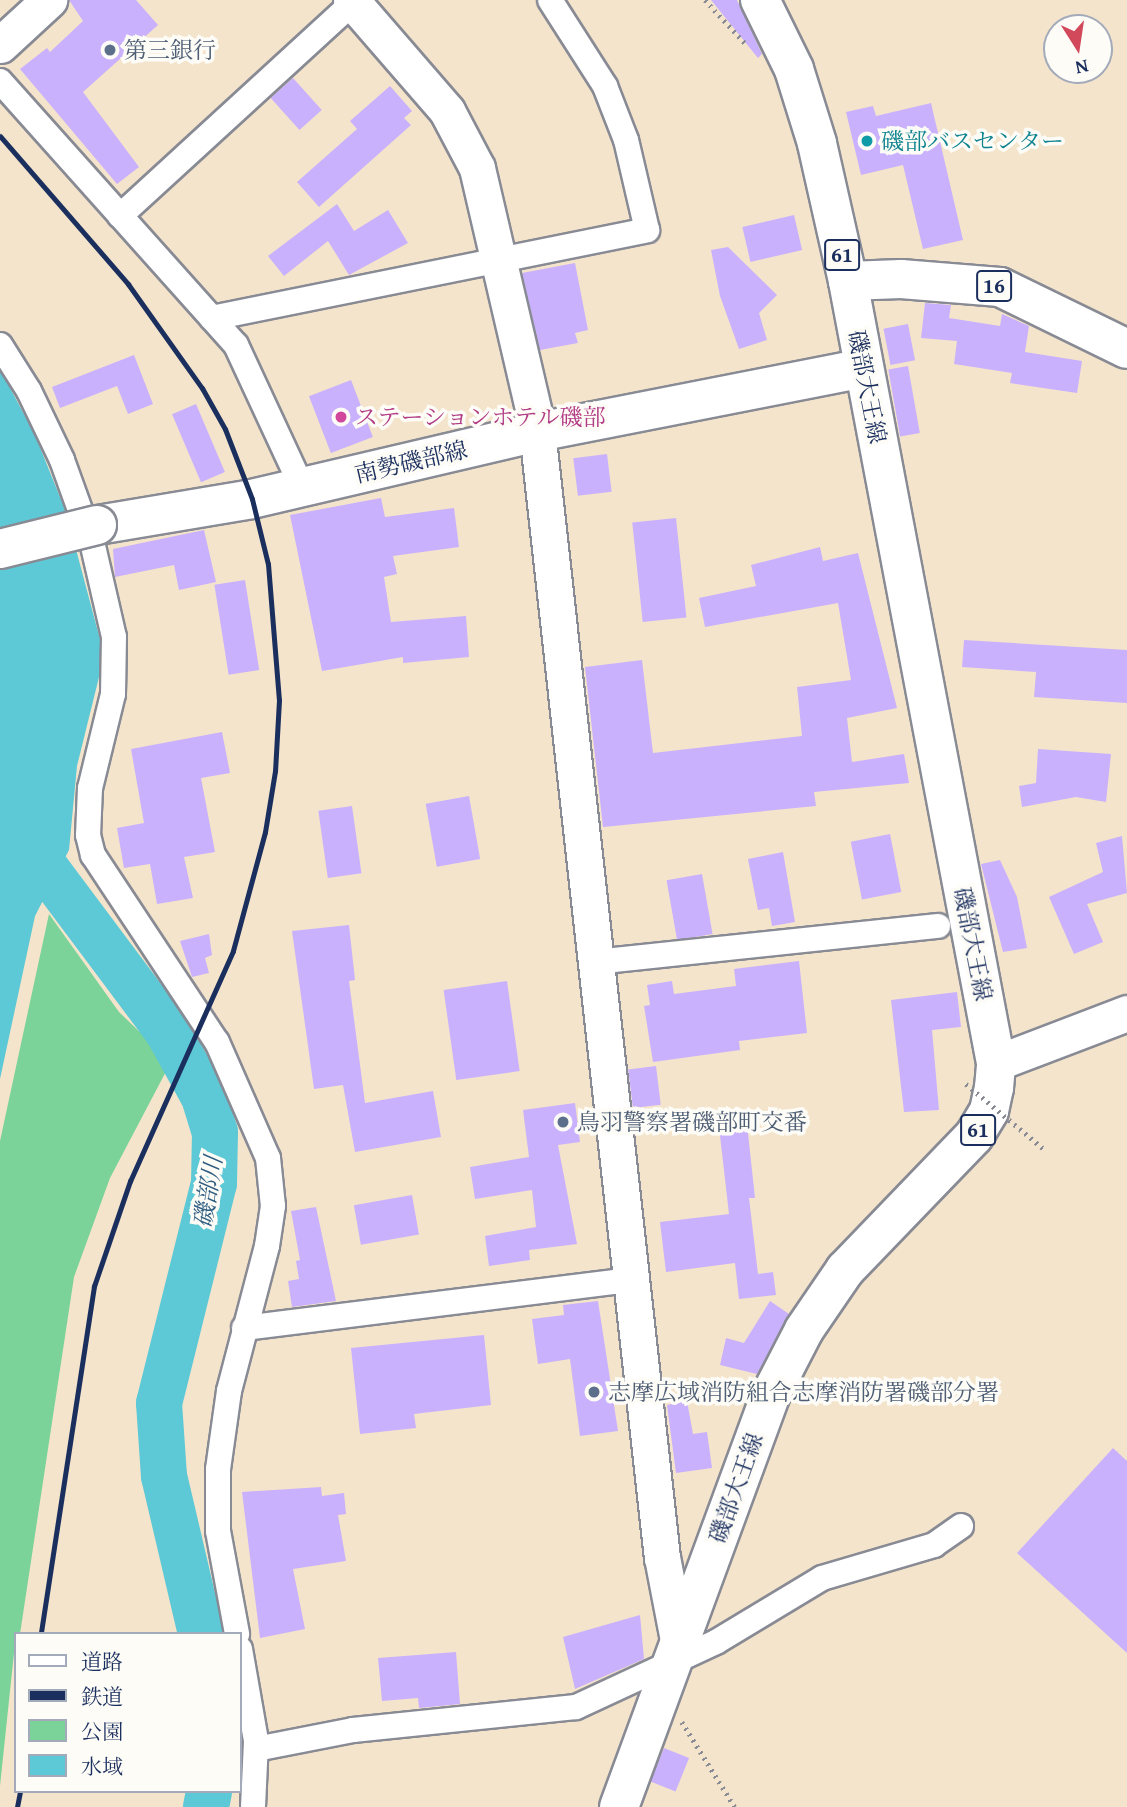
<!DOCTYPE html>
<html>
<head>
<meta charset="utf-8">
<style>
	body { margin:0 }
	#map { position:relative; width:1127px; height:1807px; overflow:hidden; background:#f4e4cb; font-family:"Gentium Book Plus","Noto Serif JP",serif }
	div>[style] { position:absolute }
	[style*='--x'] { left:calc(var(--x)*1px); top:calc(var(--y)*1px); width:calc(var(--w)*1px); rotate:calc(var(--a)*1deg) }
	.green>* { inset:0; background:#7bd399 }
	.water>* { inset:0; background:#5dc8d6 }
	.river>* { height:46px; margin:-23px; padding:0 23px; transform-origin:23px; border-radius:23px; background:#5dc8d6 }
	.building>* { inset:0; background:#cab1fd; transform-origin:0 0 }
	.path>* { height:4.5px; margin-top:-2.25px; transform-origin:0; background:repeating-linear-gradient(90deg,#888a94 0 2px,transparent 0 7px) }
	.roads { filter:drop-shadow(2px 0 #888a94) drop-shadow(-2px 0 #888a94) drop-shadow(0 2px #888a94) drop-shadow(0 -2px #888a94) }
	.street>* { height:24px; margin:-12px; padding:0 12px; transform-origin:12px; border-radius:12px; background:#fff }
	.secondary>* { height:35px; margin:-17.5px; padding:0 17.5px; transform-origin:17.5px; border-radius:17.5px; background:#fff }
	.primary>* { height:38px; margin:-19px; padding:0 19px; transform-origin:19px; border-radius:19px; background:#fff }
	.rail>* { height:5px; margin:-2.5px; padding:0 2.5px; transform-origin:2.5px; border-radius:2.5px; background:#1b2f5e }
	.path-bridge>* { height:4.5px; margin-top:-2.25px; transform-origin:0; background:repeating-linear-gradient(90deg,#888a94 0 2px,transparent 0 7px) }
	.bridges { filter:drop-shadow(2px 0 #888a94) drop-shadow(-2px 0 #888a94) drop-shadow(0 2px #888a94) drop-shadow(0 -2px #888a94) }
	.primary-bridge>* { height:38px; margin:-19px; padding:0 19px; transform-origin:19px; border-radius:19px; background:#fff }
	.dots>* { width:19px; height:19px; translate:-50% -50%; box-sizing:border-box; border:4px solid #fdfcf7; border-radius:50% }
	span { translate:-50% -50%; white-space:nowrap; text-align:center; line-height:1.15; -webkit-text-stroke:7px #fdfcf7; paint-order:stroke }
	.shield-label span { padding:2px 5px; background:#fdfcf7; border:2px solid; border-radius:5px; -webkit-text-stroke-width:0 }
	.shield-label { font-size:21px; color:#1b2f5e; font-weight:700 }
	.service-label { font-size:23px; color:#4e5e75 }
	.left { translate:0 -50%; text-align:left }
	.culture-label { font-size:23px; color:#0d838f }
	.street-label { font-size:23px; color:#1b2f5e }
	.hotel-label { font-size:23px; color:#b23c85 }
	.water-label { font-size:24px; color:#2f5d82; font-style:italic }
	.legend { position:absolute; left:14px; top:1632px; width:228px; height:161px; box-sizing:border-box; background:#fdfcf7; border:2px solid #a3aaba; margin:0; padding:9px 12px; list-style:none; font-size:21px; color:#1b2f5e }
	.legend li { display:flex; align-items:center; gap:14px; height:35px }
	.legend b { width:35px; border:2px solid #a3aaba }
	.north { position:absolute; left:1043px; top:14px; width:70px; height:70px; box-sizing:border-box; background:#fdfcf7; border:2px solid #a3aaba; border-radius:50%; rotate:168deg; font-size:19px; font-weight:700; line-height:28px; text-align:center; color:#1b2f5e }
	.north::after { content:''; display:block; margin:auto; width:24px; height:32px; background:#d1495b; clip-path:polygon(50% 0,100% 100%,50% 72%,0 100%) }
</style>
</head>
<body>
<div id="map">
	<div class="green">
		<div style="clip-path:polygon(49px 914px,119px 1012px,171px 1062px,110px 1178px,74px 1277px,20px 1634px,16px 1634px,0 1786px,0 1141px)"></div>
	</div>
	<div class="water">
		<div style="clip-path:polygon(0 369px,35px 435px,66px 512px,101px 643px,101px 669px,77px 766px,69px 850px,35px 916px,0 1079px)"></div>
	</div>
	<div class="river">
		<div style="--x:0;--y:807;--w:279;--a:53.2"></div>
		<div style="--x:167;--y:1030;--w:77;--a:61.1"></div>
		<div style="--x:204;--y:1097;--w:37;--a:73"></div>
		<div style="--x:215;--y:1132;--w:51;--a:91.1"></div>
		<div style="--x:214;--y:1183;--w:227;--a:104"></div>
		<div style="--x:159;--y:1403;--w:73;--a:86.1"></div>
		<div style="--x:164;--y:1476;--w:162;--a:76.8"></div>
		<div style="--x:206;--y:1807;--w:16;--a:-79"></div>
	</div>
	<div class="building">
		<div style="clip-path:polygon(69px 0,136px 0,158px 25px,83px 92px,139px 167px,117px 184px,20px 69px,47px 48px,50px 52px,83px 21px)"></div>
		<div style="clip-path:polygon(711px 0,737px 0,762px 54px,758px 58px)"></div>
		<div style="left:293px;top:78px;width:43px;height:30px;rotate:48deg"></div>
		<div style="clip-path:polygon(390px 86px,412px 111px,404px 118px,411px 125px,319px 207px,297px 182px,357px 129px,350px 121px)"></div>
		<div style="clip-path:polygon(931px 103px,963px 240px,923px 249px,903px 165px,861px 175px,846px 112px,873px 106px,876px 116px)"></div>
		<div style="clip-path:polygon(337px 204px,354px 231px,388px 210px,408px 243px,349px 275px,328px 241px,284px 276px,268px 256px)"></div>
		<div style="left:794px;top:215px;width:36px;height:53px;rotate:77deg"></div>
		<div style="clip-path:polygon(728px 247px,777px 295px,759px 313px,767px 340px,739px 349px,720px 296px,711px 250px)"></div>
		<div style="clip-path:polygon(575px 263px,588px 330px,575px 333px,578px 343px,540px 350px,522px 273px)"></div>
		<div style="clip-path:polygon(925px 303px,951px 305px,949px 318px,1000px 326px,1002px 314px,1029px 326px,1025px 352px,1082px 361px,1077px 393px,1010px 383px,1012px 373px,954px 364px,957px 341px,921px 338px)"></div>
		<div style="left:908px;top:324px;width:37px;height:25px;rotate:79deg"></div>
		<div style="clip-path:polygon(134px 355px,153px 404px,128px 414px,117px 386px,60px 408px,52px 387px)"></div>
		<div style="left:908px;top:366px;width:68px;height:20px;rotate:80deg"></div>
		<div style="left:351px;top:380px;width:61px;height:45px;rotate:69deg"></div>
		<div style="left:196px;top:404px;width:74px;height:26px;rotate:67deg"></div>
		<div style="left:607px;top:454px;width:38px;height:34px;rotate:83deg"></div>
		<div style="clip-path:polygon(381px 498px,385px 517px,454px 508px,459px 547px,393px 556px,397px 574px,384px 577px,391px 622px,466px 616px,469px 657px,403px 663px,403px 657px,322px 671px,290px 515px)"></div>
		<div style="left:676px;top:518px;width:100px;height:44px;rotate:84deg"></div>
		<div style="clip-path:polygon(204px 530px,216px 582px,179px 590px,174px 565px,115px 577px,113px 549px)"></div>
		<div style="clip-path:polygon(820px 547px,823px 561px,858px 553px,897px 708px,847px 718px,852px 762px,904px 754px,909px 783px,814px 792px,816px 806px,603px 827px,585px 667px,642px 660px,653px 753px,802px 736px,797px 687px,851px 680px,838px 603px,705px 627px,699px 598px,756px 586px,751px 565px)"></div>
		<div style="left:245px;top:580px;width:91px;height:31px;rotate:81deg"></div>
		<div style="clip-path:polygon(964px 640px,1127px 650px,1127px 703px,1034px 697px,1036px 672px,962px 667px)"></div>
		<div style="clip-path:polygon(222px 732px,230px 773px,201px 778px,215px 852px,184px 857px,193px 898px,157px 904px,150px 864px,124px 868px,117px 828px,144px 823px,131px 749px)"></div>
		<div style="clip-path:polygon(1038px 749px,1111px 754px,1106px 802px,1076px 797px,1022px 807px,1019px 786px,1036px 783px)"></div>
		<div style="left:469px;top:796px;width:64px;height:44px;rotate:80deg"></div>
		<div style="left:352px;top:806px;width:68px;height:34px;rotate:82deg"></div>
		<div style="left:890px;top:834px;width:59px;height:40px;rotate:79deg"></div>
		<div style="clip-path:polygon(1122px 836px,1127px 893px,1087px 904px,1103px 942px,1074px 954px,1049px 897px,1103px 872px,1096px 843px)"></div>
		<div style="clip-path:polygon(783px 852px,795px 922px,772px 926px,769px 908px,758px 910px,748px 859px)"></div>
		<div style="clip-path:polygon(1000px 860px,1017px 897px,1027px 948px,1003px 952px,981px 864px)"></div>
		<div style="left:702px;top:874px;width:61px;height:36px;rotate:80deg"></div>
		<div style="clip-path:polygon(349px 925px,355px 980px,349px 981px,365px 1103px,433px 1091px,441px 1137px,355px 1152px,343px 1085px,314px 1089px,292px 931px)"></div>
		<div style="clip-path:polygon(209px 934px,212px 955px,205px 958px,209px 973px,192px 977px,180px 941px)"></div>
		<div style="clip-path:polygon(799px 961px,807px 1033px,739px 1041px,740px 1050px,653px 1062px,644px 1006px,650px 1005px,647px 985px,672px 981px,674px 994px,736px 986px,734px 969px)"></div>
		<div style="left:507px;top:981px;width:91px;height:64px;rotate:82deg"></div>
		<div style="clip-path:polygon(957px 992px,961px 1027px,932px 1030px,939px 1110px,904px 1112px,891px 1000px)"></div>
		<div style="left:656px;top:1066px;width:39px;height:28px;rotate:83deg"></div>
		<div style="clip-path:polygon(575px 1103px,580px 1142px,558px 1145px,577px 1244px,529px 1250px,530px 1260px,489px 1266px,485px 1236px,536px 1227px,532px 1190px,475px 1199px,470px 1167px,529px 1157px,523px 1110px)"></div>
		<div style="clip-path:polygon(747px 1124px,755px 1198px,749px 1198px,758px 1274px,773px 1272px,776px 1295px,739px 1299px,735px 1263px,666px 1272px,660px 1222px,729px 1214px,719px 1127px)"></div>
		<div style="left:412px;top:1195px;width:40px;height:59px;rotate:80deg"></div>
		<div style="clip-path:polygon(316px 1207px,336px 1301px,292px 1307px,288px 1281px,299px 1279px,296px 1261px,300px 1260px,291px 1211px)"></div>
		<div style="clip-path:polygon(598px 1301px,618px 1431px,580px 1436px,570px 1359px,538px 1364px,532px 1319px,564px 1315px,563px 1305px)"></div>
		<div style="clip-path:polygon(770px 1301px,789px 1314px,757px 1374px,720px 1365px,726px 1338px,744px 1343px)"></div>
		<div style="clip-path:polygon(484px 1335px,491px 1405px,414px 1414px,416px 1428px,360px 1434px,351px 1348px)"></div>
		<div style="clip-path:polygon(687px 1401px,693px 1434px,707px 1432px,712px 1468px,676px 1473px,667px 1405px)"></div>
		<div style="clip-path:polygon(1113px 1448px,1127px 1461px,1127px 1653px,1017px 1553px)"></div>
		<div style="clip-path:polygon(321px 1487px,322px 1496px,344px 1493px,346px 1514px,338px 1515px,346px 1561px,293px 1569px,305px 1629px,260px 1638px,242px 1492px)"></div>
		<div style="clip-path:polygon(640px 1615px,644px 1659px,575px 1689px,563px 1637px)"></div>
		<div style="clip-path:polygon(456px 1652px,460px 1704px,419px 1708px,418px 1698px,382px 1701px,378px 1658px)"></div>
		<div style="left:664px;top:1748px;width:27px;height:36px;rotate:22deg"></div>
	</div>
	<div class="path">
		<div style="--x:705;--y:0;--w:59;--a:47.1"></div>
		<div style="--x:682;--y:1722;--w:100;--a:58.1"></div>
	</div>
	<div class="roads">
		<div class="street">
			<div style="--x:0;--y:81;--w:354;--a:48.2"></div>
			<div style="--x:236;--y:345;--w:157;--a:65.1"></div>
			<div style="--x:120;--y:216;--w:320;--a:-42.5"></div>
			<div style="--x:212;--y:318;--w:444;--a:-11.4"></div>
			<div style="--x:647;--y:230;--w:92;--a:-103.1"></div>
			<div style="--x:626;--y:140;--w:58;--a:-111.3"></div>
			<div style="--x:605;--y:86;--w:102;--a:-122.6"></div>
			<div style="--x:0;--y:345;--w:54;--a:57.8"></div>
			<div style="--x:29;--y:391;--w:76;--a:64.4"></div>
			<div style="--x:62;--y:460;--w:91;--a:70.2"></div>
			<div style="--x:93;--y:546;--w:93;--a:77"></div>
			<div style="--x:114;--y:637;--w:57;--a:91"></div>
			<div style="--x:113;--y:694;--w:97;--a:103.7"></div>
			<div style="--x:90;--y:788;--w:47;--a:92.4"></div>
			<div style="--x:88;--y:835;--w:21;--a:76"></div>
			<div style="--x:93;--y:855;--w:224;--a:56.5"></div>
			<div style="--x:217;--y:1042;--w:127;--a:66.3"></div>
			<div style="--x:268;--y:1158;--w:48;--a:84.1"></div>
			<div style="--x:273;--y:1206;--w:40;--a:98.5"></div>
			<div style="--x:267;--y:1246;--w:150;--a:104.7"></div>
			<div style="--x:229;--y:1391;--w:79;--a:98"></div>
			<div style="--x:218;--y:1469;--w:62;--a:90"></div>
			<div style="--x:218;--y:1531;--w:105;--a:79.5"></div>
			<div style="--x:595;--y:962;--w:345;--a:-6"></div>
			<div style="--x:244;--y:1328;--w:390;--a:-7.1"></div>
			<div style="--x:240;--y:1649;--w:93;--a:80.1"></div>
			<div style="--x:256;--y:1741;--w:66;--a:92.6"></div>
			<div style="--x:256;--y:1749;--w:99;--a:-11.1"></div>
			<div style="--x:353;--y:1730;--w:224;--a:-5.9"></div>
			<div style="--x:576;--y:1707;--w:154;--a:-24.9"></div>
			<div style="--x:716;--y:1642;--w:124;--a:-31.1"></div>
			<div style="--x:822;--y:1578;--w:117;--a:-16.4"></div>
			<div style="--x:934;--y:1545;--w:33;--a:-35"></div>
		</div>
		<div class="secondary">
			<div style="--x:351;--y:0;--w:147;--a:49.1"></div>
			<div style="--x:447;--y:111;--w:64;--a:62.2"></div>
			<div style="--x:477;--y:168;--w:261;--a:76.9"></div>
			<div style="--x:536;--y:422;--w:1142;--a:83.67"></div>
			<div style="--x:662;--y:1557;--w:90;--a:79.1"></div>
			<div style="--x:0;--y:45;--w:67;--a:-42.6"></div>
			<div style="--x:996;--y:1063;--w:140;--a:-20.9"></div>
		</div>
		<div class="primary">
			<div style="--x:848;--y:281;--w:53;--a:-2.2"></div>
			<div style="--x:901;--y:279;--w:99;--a:4.6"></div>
			<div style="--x:1000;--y:287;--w:141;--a:26"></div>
			<div style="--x:97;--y:525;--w:157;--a:-9.5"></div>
			<div style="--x:252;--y:499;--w:294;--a:-13.2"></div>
			<div style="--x:538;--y:432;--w:331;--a:-11.1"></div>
			<div style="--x:619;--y:1807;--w:438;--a:-69.8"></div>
			<div style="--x:770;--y:1396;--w:74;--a:-62.7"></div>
			<div style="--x:804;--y:1330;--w:73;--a:-55.7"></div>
			<div style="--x:845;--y:1270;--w:186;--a:-46.1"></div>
			<div style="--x:974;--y:1136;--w:29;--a:-59"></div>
			<div style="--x:989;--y:1111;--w:24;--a:-78"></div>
			<div style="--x:994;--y:1088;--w:25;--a:-85"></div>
			<div style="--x:996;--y:1063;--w:796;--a:-100.72"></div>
			<div style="--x:848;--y:281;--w:141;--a:-102.7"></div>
			<div style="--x:817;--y:143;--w:77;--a:-107.3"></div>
			<div style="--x:794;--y:69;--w:77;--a:-116.2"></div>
		</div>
	</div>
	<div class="rail">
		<div style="--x:0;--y:136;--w:196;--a:49.1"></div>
		<div style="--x:128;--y:284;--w:128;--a:54.6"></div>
		<div style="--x:202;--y:388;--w:47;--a:60.7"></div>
		<div style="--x:225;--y:429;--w:75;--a:68.9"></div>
		<div style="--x:252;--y:499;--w:67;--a:76.2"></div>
		<div style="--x:268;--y:564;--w:136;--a:85.4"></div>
		<div style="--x:279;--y:700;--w:71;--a:93.2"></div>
		<div style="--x:275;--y:771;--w:62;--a:99.3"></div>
		<div style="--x:265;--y:832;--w:123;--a:105.1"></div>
		<div style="--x:233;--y:951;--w:252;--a:114.1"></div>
		<div style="--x:130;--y:1181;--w:111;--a:108.9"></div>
		<div style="--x:94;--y:1286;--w:352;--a:98.7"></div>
		<div style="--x:17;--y:1807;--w:16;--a:-79"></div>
	</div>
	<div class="path-bridge">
		<div style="--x:966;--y:1084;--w:102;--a:39.8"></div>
	</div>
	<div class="bridges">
		<div class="primary-bridge">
			<div style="--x:0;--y:549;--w:100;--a:-13.9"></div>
		</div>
	</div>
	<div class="dots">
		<div style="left:110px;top:50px;background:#5c6f8a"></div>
		<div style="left:867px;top:141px;background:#0f9aa8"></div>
		<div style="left:341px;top:417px;background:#d1479c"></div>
		<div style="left:563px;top:1122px;background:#5c6f8a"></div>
		<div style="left:594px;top:1392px;background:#5c6f8a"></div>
	</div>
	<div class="shield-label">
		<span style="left:842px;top:255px">61</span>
		<span style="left:994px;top:286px">16</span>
		<span style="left:978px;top:1130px">61</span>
	</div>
	<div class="service-label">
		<span class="left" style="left:124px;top:50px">第三銀行</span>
		<span class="left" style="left:577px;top:1122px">鳥羽警察署磯部町交番</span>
		<span class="left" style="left:608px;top:1392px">志摩広域消防組合志摩消防署磯部分署</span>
	</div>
	<div class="culture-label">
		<span class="left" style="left:881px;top:141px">磯部バスセンター</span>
	</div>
	<div class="street-label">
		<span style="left:867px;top:387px;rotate:79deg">磯部大王線</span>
		<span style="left:411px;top:462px;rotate:-13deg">南勢磯部線</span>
		<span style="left:973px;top:944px;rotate:79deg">磯部大王線</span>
		<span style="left:736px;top:1488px;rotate:-70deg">磯部大王線</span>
	</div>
	<div class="hotel-label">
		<span class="left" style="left:355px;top:417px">ステーションホテル磯部</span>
	</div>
	<div class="water-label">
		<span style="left:208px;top:1192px;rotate:-81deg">磯部川</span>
	</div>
	<ul class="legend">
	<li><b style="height:9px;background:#fff"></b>道路</li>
	<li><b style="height:9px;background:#1b2f5e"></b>鉄道</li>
	<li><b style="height:19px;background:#7bd399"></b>公園</li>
	<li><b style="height:19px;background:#5dc8d6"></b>水域</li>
	</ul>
	<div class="north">N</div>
</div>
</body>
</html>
